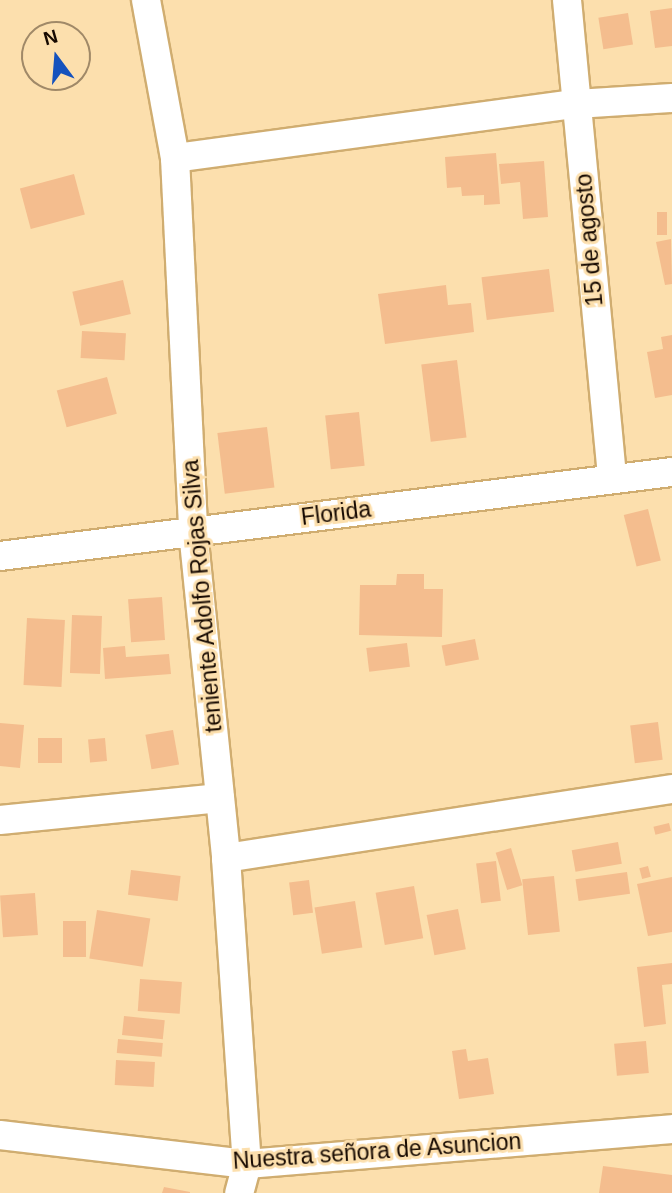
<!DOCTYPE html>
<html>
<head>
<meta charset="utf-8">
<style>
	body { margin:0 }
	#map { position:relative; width:672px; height:1193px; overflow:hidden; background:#fcdfad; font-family:Arial,sans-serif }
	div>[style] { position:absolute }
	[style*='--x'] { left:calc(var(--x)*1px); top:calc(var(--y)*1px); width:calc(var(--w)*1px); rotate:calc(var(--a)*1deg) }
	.building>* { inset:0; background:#f4bd8e; transform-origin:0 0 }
	.roads { filter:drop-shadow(2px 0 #d0ad70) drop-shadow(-2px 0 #d0ad70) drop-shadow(0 2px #d0ad70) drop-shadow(0 -2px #d0ad70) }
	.minor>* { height:28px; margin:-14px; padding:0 14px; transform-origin:14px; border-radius:14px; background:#fff }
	span { translate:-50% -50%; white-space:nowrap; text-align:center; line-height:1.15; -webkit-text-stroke:6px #fcdfad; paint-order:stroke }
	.street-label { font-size:23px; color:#160900 }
	.north { position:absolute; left:21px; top:21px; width:70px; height:70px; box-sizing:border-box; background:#fcdfad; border:2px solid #a08968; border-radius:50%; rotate:344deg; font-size:19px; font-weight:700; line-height:28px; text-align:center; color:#160900 }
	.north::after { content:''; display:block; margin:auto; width:24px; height:32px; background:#1552bd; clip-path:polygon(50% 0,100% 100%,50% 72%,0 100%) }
</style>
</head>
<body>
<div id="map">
	<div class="building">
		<div style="clip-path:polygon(672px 8px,672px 46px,655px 48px,650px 11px)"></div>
		<div style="left:628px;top:13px;width:32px;height:30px;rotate:81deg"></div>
		<div style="clip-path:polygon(496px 153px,500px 204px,484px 205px,484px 195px,462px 196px,461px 187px,447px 188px,445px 157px)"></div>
		<div style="clip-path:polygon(544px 161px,548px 217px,523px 219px,520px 182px,501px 184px,499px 164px)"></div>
		<div style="left:74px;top:174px;width:42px;height:56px;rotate:75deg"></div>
		<div style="left:657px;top:212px;width:10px;height:23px"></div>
		<div style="clip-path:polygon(671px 239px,672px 284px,665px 285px,656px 242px)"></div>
		<div style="left:549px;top:269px;width:43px;height:68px;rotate:83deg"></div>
		<div style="left:123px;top:280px;width:35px;height:52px;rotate:77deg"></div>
		<div style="clip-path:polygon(446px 285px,448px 305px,471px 303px,474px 332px,385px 344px,378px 294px)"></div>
		<div style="left:82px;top:331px;width:44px;height:27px;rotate:3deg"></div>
		<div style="clip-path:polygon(672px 335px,672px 395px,655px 398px,647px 352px,663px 349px,661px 337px)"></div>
		<div style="left:457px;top:360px;width:78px;height:36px;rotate:83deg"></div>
		<div style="left:107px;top:377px;width:38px;height:52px;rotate:75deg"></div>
		<div style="left:359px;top:412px;width:54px;height:34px;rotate:84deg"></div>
		<div style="left:267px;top:427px;width:61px;height:50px;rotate:83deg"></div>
		<div style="left:648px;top:509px;width:53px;height:25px;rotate:76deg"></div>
		<div style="clip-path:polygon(397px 574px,424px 574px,424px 589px,443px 589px,442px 637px,359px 635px,360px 585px,396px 585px)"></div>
		<div style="left:162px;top:597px;width:43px;height:34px;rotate:86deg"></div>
		<div style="left:72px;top:615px;width:30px;height:58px;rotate:2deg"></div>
		<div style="left:27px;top:618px;width:38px;height:67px;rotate:3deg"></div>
		<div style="left:475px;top:639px;width:21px;height:34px;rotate:79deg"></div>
		<div style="left:407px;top:643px;width:24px;height:41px;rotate:83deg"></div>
		<div style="clip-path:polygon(125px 646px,126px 657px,169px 654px,171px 674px,105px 679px,103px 648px)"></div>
		<div style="left:658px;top:722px;width:38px;height:28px;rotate:83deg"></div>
		<div style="clip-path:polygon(0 723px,24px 725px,20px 768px,0 766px)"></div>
		<div style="left:173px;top:730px;width:35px;height:28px;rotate:80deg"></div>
		<div style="left:38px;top:738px;width:24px;height:25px"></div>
		<div style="left:105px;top:738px;width:23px;height:17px;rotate:85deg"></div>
		<div style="left:669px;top:823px;width:8px;height:16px;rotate:76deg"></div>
		<div style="left:618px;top:842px;width:22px;height:47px;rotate:80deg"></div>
		<div style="left:511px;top:848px;width:39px;height:16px;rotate:73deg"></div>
		<div style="left:496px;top:861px;width:40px;height:20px;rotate:83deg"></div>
		<div style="left:648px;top:866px;width:11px;height:9px;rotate:75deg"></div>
		<div style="left:131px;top:870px;width:50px;height:25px;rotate:7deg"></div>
		<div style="left:627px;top:872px;width:22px;height:52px;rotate:82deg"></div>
		<div style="left:554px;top:876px;width:56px;height:32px;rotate:84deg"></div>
		<div style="clip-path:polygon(672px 877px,672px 932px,648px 936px,637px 884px)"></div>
		<div style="left:309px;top:880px;width:33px;height:20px;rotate:83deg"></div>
		<div style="left:414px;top:886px;width:53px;height:39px;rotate:80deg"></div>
		<div style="left:35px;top:893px;width:42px;height:35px;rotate:86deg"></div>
		<div style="left:355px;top:901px;width:47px;height:41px;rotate:81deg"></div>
		<div style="left:458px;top:909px;width:41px;height:32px;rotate:79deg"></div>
		<div style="left:97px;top:910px;width:54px;height:49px;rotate:9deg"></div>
		<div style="left:63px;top:921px;width:23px;height:36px"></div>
		<div style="clip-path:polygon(672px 963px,672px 984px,662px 985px,666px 1024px,644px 1027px,637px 967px)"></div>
		<div style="left:140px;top:979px;width:42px;height:32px;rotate:4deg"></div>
		<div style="left:124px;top:1016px;width:41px;height:19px;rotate:6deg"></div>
		<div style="left:118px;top:1039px;width:45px;height:14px;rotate:5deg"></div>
		<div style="left:646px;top:1041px;width:32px;height:32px;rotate:85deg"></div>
		<div style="clip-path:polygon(466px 1049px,468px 1061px,488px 1058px,494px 1094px,459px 1099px,452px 1051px)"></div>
		<div style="left:116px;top:1060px;width:39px;height:25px;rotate:3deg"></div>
		<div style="clip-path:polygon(603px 1166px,672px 1175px,672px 1193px,599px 1193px)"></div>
		<div style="clip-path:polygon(164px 1187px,190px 1192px,190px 1193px,162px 1193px)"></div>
	</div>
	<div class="roads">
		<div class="minor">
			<div style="--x:146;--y:0;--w:161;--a:79.6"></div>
			<div style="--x:175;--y:158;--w:373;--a:87.2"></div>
			<div style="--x:193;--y:531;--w:329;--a:84.2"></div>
			<div style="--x:226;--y:858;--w:307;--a:86.1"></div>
			<div style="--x:247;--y:1164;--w:30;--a:105"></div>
			<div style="--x:567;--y:0;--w:481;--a:84.6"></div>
			<div style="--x:175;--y:158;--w:405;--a:-7.7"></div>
			<div style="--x:576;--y:104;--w:96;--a:-3.6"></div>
			<div style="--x:0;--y:556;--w:677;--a:-7.13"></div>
			<div style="--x:0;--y:820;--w:221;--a:-5.7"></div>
			<div style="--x:226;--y:858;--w:451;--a:-8.8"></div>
			<div style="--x:0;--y:1135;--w:249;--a:6.7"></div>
			<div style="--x:247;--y:1164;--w:426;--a:-4.7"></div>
		</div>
	</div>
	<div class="street-label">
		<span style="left:589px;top:240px;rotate:-95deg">15 de agosto</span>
		<span style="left:336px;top:513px;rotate:-7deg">Florida</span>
		<span style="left:202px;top:596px;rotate:-95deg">teniente Adolfo Rojas Silva</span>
		<span style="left:377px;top:1151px;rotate:-4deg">Nuestra señora de Asuncion</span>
	</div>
	<div class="north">N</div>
</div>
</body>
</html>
